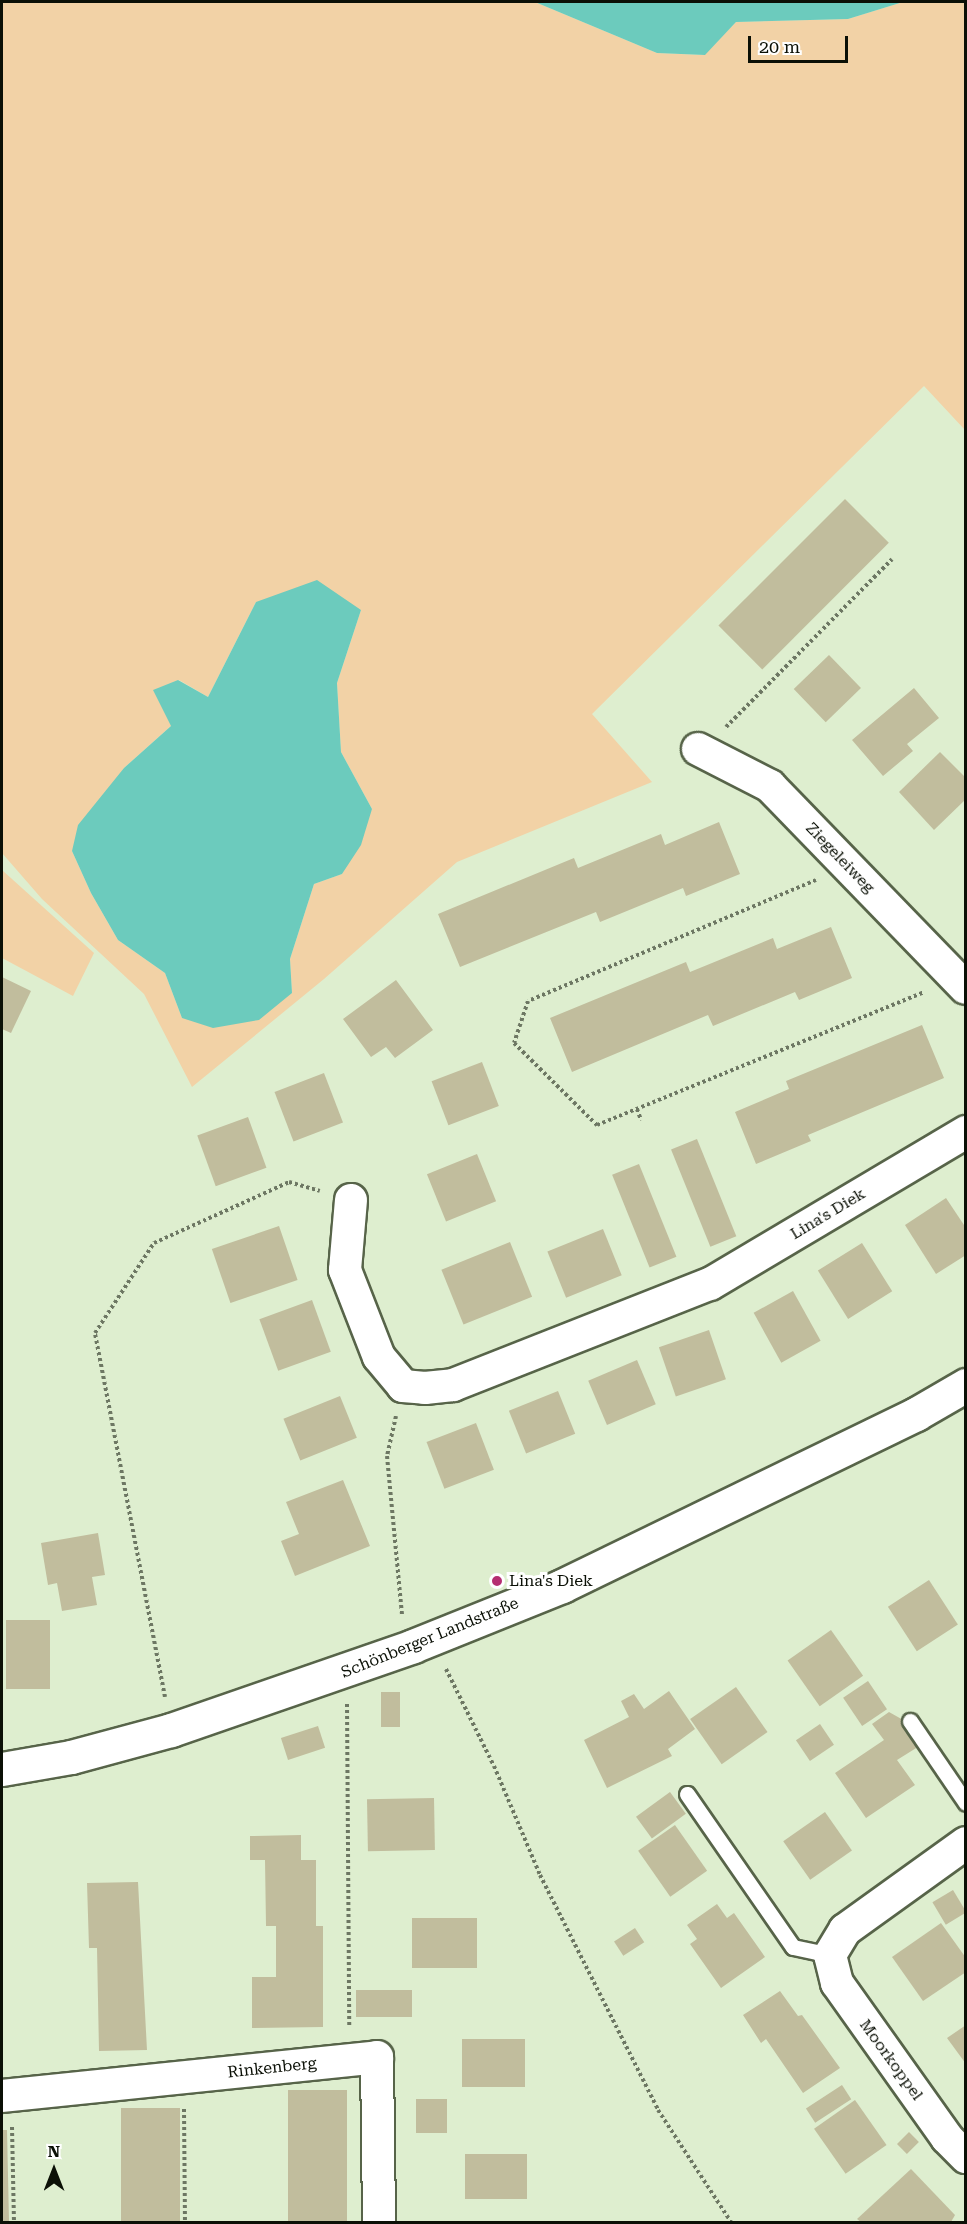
<!DOCTYPE html>
<html>
<head>
<meta charset="utf-8">
<style>
	body { margin:0 }
	#map { position:relative; width:967px; height:2224px; overflow:hidden; background:#deeecf; font-family:"Roboto Serif",serif }
	div>[style] { position:absolute }
	[style*='--x'] { left:calc(var(--x)*1px); top:calc(var(--y)*1px); width:calc(var(--w)*1px); rotate:calc(var(--a)*1deg) }
	.green>* { inset:0; background:#f2d2a6 }
	.water>* { inset:0; background:#6ccbbd }
	.building>* { inset:0; background:#c1bd9d; transform-origin:0 0 }
	.path>* { height:4px; margin-top:-2px; transform-origin:0; background:repeating-linear-gradient(90deg,#6d7763 0 3px,transparent 0 6px) }
	.roads { filter:drop-shadow(2px 0 #576449) drop-shadow(-2px 0 #576449) drop-shadow(0 2px #576449) drop-shadow(0 -2px #576449) }
	.lane>* { height:15px; margin:-7.5px; padding:0 7.5px; transform-origin:7.5px; border-radius:7.5px; background:#fff }
	.street>* { height:32px; margin:-16px; padding:0 16px; transform-origin:16px; border-radius:16px; background:#fff }
	.secondary>* { height:33px; margin:-16.5px; padding:0 16.5px; transform-origin:16.5px; border-radius:16.5px; background:#fff }
	.dots>* { width:16px; height:16px; translate:-50% -50%; box-sizing:border-box; border:3px solid #fff; border-radius:50% }
	span { translate:-50% -50%; white-space:nowrap; text-align:center; line-height:1.15; -webkit-text-stroke:6px #fff; paint-order:stroke }
	.street-label { font-size:16px; color:#0b1006 }
	.poi-label { font-size:16px; color:#0b1006 }
	.left { translate:0 -50%; text-align:left }
	.frame { position:absolute; inset:0; border:3px solid #0b1006; pointer-events:none }
	.north { position:absolute; left:24px; top:2140px; width:60px; height:60px; -webkit-text-stroke:4px #fff; paint-order:stroke; rotate:0deg; font-size:16px; font-weight:700; line-height:24px; text-align:center; color:#0b1006 }
	.north::after { content:''; display:block; margin:auto; width:21px; height:27px; background:#0b1006; clip-path:polygon(50% 0,100% 100%,50% 72%,0 100%) }
	.scale { position:absolute; left:748px; top:36px; width:100px; height:27px; box-sizing:border-box; border:3px solid #0b1006; border-top:0; padding-left:8px; font-size:18px; line-height:21px; white-space:nowrap; color:#0b1006; -webkit-text-stroke:4px #fff; paint-order:stroke }
</style>
</head>
<body>
<div id="map">
	<div class="green">
		<div style="clip-path:polygon(evenodd,2px 2px,535px 2px,657px 53px,704px 55px,736px 22px,848px 19px,903px 2px,965px 2px,965px 430px,924px 386px,592px 714px,652px 782px,457px 862px,324px 979px,192px 1087px,144px 994px,42px 899px,2px 853px,2px 2px,256px 602px,361px 610px,337px 683px,341px 752px,372px 809px,342px 874px,314px 884px,290px 959px,292px 993px,182px 1018px,165px 973px,118px 940px,91px 893px,72px 851px,124px 768px,172px 725px,154px 690px,179px 680px,208px 697px,256px 602px)"></div>
		<div style="clip-path:polygon(2px 870px,94px 953px,73px 996px,2px 958px)"></div>
	</div>
	<div class="water">
		<div style="clip-path:polygon(535px 2px,903px 2px,848px 19px,736px 22px,705px 55px,657px 53px)"></div>
		<div style="clip-path:polygon(317px 580px,361px 610px,337px 683px,341px 752px,372px 809px,361px 845px,342px 874px,314px 884px,290px 959px,292px 993px,259px 1020px,213px 1028px,182px 1018px,165px 973px,118px 940px,91px 893px,72px 851px,78px 825px,124px 768px,171px 726px,153px 690px,178px 680px,208px 697px,256px 602px)"></div>
	</div>
	<div class="building">
		<div style="left:845px;top:499px;width:62px;height:179px;rotate:45deg"></div>
		<div style="left:829px;top:655px;width:46px;height:49px;rotate:46deg"></div>
		<div style="clip-path:polygon(914px 688px,939px 718px,907px 744px,913px 751px,883px 776px,852px 740px)"></div>
		<div style="clip-path:polygon(940px 752px,966px 778px,966px 799px,934px 830px,899px 792px)"></div>
		<div style="clip-path:polygon(719px 822px,740px 874px,686px 896px,683px 888px,600px 922px,596px 912px,460px 967px,438px 914px,574px 858px,578px 868px,661px 834px,665px 845px)"></div>
		<div style="clip-path:polygon(831px 927px,852px 978px,799px 1000px,795px 992px,713px 1026px,708px 1015px,572px 1072px,550px 1018px,686px 962px,690px 972px,773px 938px,777px 949px)"></div>
		<div style="clip-path:polygon(2px 977px,31px 991px,11px 1033px,2px 1029px)"></div>
		<div style="clip-path:polygon(396px 980px,433px 1030px,395px 1058px,386px 1047px,371px 1057px,343px 1019px)"></div>
		<div style="clip-path:polygon(922px 1025px,944px 1078px,808px 1135px,811px 1141px,756px 1164px,735px 1112px,789px 1089px,786px 1081px)"></div>
		<div style="left:482px;top:1062px;width:47px;height:54px;rotate:69deg"></div>
		<div style="left:324px;top:1073px;width:53px;height:53px;rotate:69deg"></div>
		<div style="left:248px;top:1117px;width:54px;height:54px;rotate:70deg"></div>
		<div style="left:697px;top:1139px;width:105px;height:28px;rotate:68deg"></div>
		<div style="left:477px;top:1154px;width:51px;height:54px;rotate:68deg"></div>
		<div style="left:639px;top:1164px;width:100px;height:29px;rotate:68deg"></div>
		<div style="clip-path:polygon(946px 1198px,966px 1228px,966px 1255px,936px 1274px,905px 1225px)"></div>
		<div style="left:279px;top:1226px;width:57px;height:71px;rotate:71deg"></div>
		<div style="left:603px;top:1229px;width:50px;height:60px;rotate:68deg"></div>
		<div style="left:510px;top:1242px;width:59px;height:74px;rotate:68deg"></div>
		<div style="left:862px;top:1243px;width:57px;height:52px;rotate:58deg"></div>
		<div style="left:793px;top:1291px;width:57px;height:45px;rotate:61deg"></div>
		<div style="left:312px;top:1300px;width:55px;height:56px;rotate:70deg"></div>
		<div style="left:709px;top:1330px;width:52px;height:53px;rotate:71deg"></div>
		<div style="left:637px;top:1360px;width:48px;height:53px;rotate:67deg"></div>
		<div style="left:558px;top:1391px;width:46px;height:53px;rotate:68deg"></div>
		<div style="left:340px;top:1396px;width:45px;height:61px;rotate:68deg"></div>
		<div style="left:476px;top:1423px;width:50px;height:53px;rotate:69deg"></div>
		<div style="clip-path:polygon(343px 1480px,370px 1546px,295px 1576px,281px 1541px,299px 1534px,286px 1502px)"></div>
		<div style="clip-path:polygon(98px 1533px,105px 1575px,92px 1577px,97px 1605px,62px 1611px,57px 1583px,48px 1585px,41px 1543px)"></div>
		<div style="left:929px;top:1580px;width:53px;height:49px;rotate:57deg"></div>
		<div style="left:6px;top:1620px;width:44px;height:69px"></div>
		<div style="left:831px;top:1630px;width:56px;height:53px;rotate:55deg"></div>
		<div style="left:868px;top:1681px;width:34px;height:30px;rotate:56deg"></div>
		<div style="left:736px;top:1687px;width:55px;height:56px;rotate:55deg"></div>
		<div style="clip-path:polygon(669px 1691px,695px 1729px,668px 1749px,672px 1756px,607px 1788px,584px 1740px,629px 1717px,621px 1701px,634px 1694px,644px 1709px)"></div>
		<div style="left:381px;top:1692px;width:19px;height:35px"></div>
		<div style="clip-path:polygon(889px 1712px,905px 1721px,921px 1745px,897px 1760px,915px 1785px,866px 1818px,835px 1773px,884px 1740px,872px 1724px)"></div>
		<div style="left:820px;top:1724px;width:25px;height:29px;rotate:56deg"></div>
		<div style="left:318px;top:1726px;width:23px;height:39px;rotate:72deg"></div>
		<div style="left:670px;top:1792px;width:27px;height:42px;rotate:54deg"></div>
		<div style="left:434px;top:1798px;width:52px;height:67px;rotate:89deg"></div>
		<div style="left:825px;top:1812px;width:47px;height:51px;rotate:55deg"></div>
		<div style="left:675px;top:1825px;width:56px;height:45px;rotate:55deg"></div>
		<div style="clip-path:polygon(301px 1835px,301px 1860px,316px 1860px,316px 1926px,323px 1926px,323px 2027px,252px 2028px,252px 1977px,276px 1977px,276px 1926px,266px 1926px,265px 1860px,250px 1860px,250px 1836px)"></div>
		<div style="clip-path:polygon(138px 1882px,147px 2050px,99px 2051px,97px 1948px,89px 1948px,87px 1883px)"></div>
		<div style="left:953px;top:1890px;width:26px;height:24px;rotate:59deg"></div>
		<div style="clip-path:polygon(717px 1904px,727px 1918px,734px 1913px,765px 1957px,721px 1988px,690px 1944px,697px 1939px,687px 1925px)"></div>
		<div style="left:412px;top:1918px;width:65px;height:50px"></div>
		<div style="clip-path:polygon(941px 1923px,966px 1958px,966px 1972px,923px 2001px,892px 1957px)"></div>
		<div style="left:635px;top:1928px;width:17px;height:25px;rotate:57deg"></div>
		<div style="left:412px;top:1990px;width:27px;height:56px;rotate:90deg"></div>
		<div style="clip-path:polygon(780px 1991px,798px 2016px,802px 2015px,840px 2068px,803px 2093px,766px 2039px,761px 2043px,743px 2015px)"></div>
		<div style="clip-path:polygon(966px 2025px,966px 2064px,947px 2038px)"></div>
		<div style="left:525px;top:2039px;width:48px;height:63px;rotate:90deg"></div>
		<div style="left:842px;top:2085px;width:17px;height:43px;rotate:57deg"></div>
		<div style="left:347px;top:2090px;width:132px;height:59px;rotate:90deg"></div>
		<div style="left:416px;top:2099px;width:31px;height:34px"></div>
		<div style="left:855px;top:2100px;width:55px;height:50px;rotate:55deg"></div>
		<div style="left:121px;top:2108px;width:59px;height:114px"></div>
		<div style="clip-path:polygon(2px 2130px,7px 2130px,9px 2222px,2px 2222px)"></div>
		<div style="left:909px;top:2132px;width:14px;height:17px;rotate:45deg"></div>
		<div style="left:465px;top:2154px;width:62px;height:45px"></div>
		<div style="clip-path:polygon(911px 2169px,955px 2215px,951px 2222px,861px 2222px,857px 2219px)"></div>
	</div>
	<div class="path">
		<div style="--x:726;--y:727;--w:236;--a:-45.3"></div>
		<div style="--x:816;--y:880;--w:312;--a:157.2"></div>
		<div style="--x:528;--y:1001;--w:44;--a:108.4"></div>
		<div style="--x:514;--y:1043;--w:117;--a:44.7"></div>
		<div style="--x:597;--y:1125;--w:353;--a:-22.1"></div>
		<div style="--x:637;--y:1109;--w:12;--a:70"></div>
		<div style="--x:396;--y:1416;--w:41;--a:102.7"></div>
		<div style="--x:387;--y:1456;--w:161;--a:84.6"></div>
		<div style="--x:446;--y:1669;--w:108;--a:63.7"></div>
		<div style="--x:494;--y:1766;--w:118;--a:67.1"></div>
		<div style="--x:540;--y:1875;--w:263;--a:63.3"></div>
		<div style="--x:658;--y:2110;--w:134;--a:56.9"></div>
		<div style="--x:165;--y:1697;--w:371;--a:-100.9"></div>
		<div style="--x:95;--y:1333;--w:108;--a:-56.8"></div>
		<div style="--x:154;--y:1243;--w:148;--a:-24.3"></div>
		<div style="--x:289;--y:1182;--w:32;--a:16"></div>
		<div style="--x:347;--y:1704;--w:323;--a:89.6"></div>
		<div style="--x:184;--y:2109;--w:113;--a:89.5"></div>
		<div style="--x:12;--y:2127;--w:95;--a:88.8"></div>
	</div>
	<div class="roads">
		<div class="lane">
			<div style="--x:910;--y:1721;--w:99;--a:55.7"></div>
			<div style="--x:687;--y:1794;--w:186;--a:55.3"></div>
			<div style="--x:793;--y:1947;--w:38;--a:12"></div>
		</div>
		<div class="street">
			<div style="--x:698;--y:749;--w:81;--a:27.2"></div>
			<div style="--x:770;--y:786;--w:281;--a:45.9"></div>
			<div style="--x:351;--y:1200;--w:70;--a:94.9"></div>
			<div style="--x:345;--y:1270;--w:93;--a:68.7"></div>
			<div style="--x:379;--y:1357;--w:38;--a:50"></div>
			<div style="--x:403;--y:1386;--w:22;--a:5"></div>
			<div style="--x:425;--y:1388;--w:28;--a:-6"></div>
			<div style="--x:453;--y:1385;--w:276;--a:-21.5"></div>
			<div style="--x:710;--y:1284;--w:298;--a:-30.7"></div>
			<div style="--x:966;--y:1843;--w:149;--a:144.3"></div>
			<div style="--x:845;--y:1930;--w:29;--a:121"></div>
			<div style="--x:830;--y:1955;--w:29;--a:76"></div>
			<div style="--x:837;--y:1983;--w:190;--a:54.6"></div>
			<div style="--x:947;--y:2138;--w:27;--a:45"></div>
			<div style="--x:2;--y:2096;--w:377;--a:-5.9"></div>
			<div style="--x:377;--y:2057;--w:165;--a:89.3"></div>
		</div>
		<div class="secondary">
			<div style="--x:2;--y:1769;--w:70;--a:-9.9"></div>
			<div style="--x:71;--y:1757;--w:104;--a:-15.1"></div>
			<div style="--x:171;--y:1730;--w:256;--a:-19.1"></div>
			<div style="--x:413;--y:1646;--w:161;--a:-21.9"></div>
			<div style="--x:562;--y:1586;--w:394;--a:-25.9"></div>
			<div style="--x:916;--y:1414;--w:58;--a:-30.1"></div>
		</div>
	</div>
	<div class="dots">
		<div style="left:497px;top:1581px;background:#b52e71"></div>
	</div>
	<div class="street-label">
		<span style="left:840px;top:858px;rotate:46deg">Ziegeleiweg</span>
		<span style="left:828px;top:1214px;rotate:-31deg">Lina's Diek</span>
		<span style="left:430px;top:1638px;rotate:-22deg">Schönberger Landstraße</span>
		<span style="left:891px;top:2060px;rotate:54deg">Moorkoppel</span>
		<span style="left:272px;top:2068px;rotate:-6deg">Rinkenberg</span>
	</div>
	<div class="poi-label">
		<span class="left" style="left:509px;top:1581px">Lina's Diek</span>
	</div>
	<div class="frame"></div>
	<div class="north">N</div>
	<div class="scale">20 m</div>
</div>
</body>
</html>
